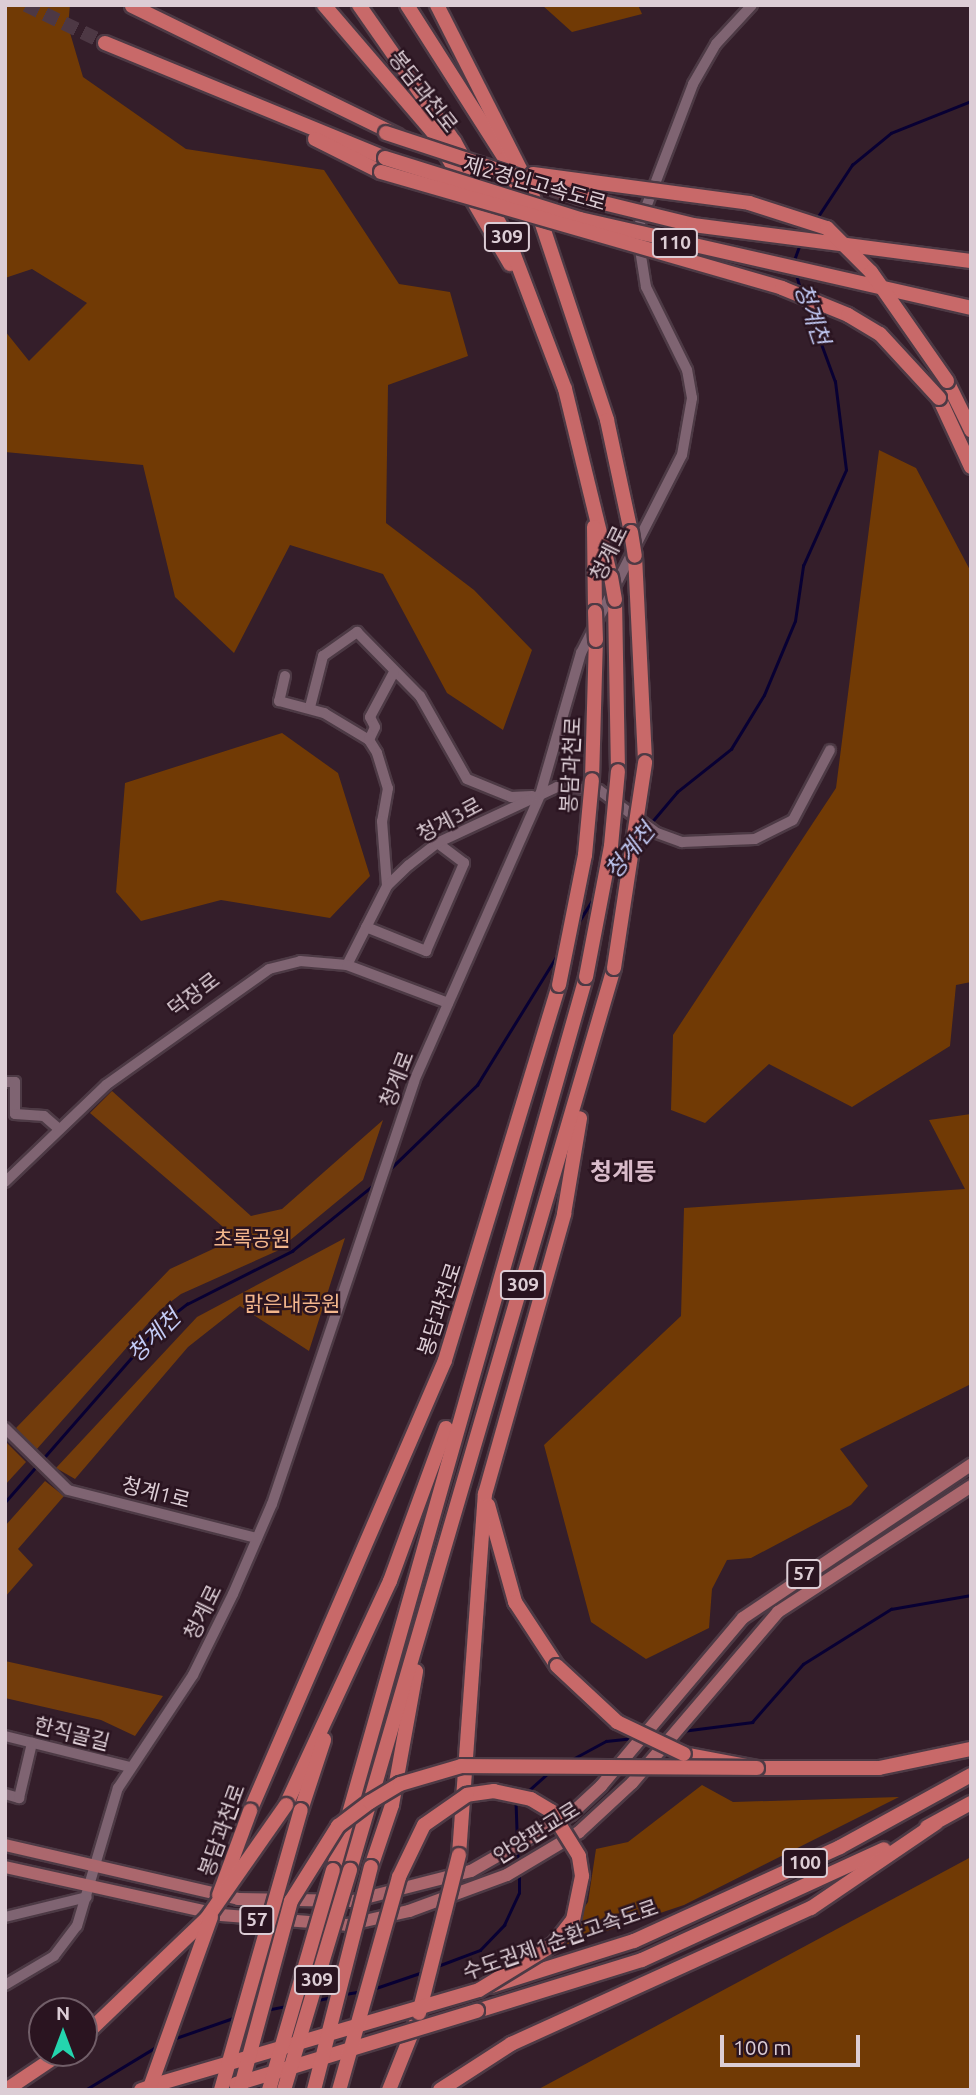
<!DOCTYPE html>
<html>
<head>
<meta charset="utf-8">
<style>
	body { margin:0 }
	#map { position:relative; width:976px; height:2095px; overflow:hidden; background:#341e2a; font-family:Ubuntu,"Noto Sans KR",sans-serif }
	div>[style] { position:absolute }
	[style*='--x'] { left:calc(var(--x)*1px); top:calc(var(--y)*1px); width:calc(var(--w)*1px); rotate:calc(var(--a)*1deg) }
	.green>* { inset:0; background:#723c0c }
	.forest>* { inset:0; background:#713a05 }
	.stream>* { height:2.5px; margin:-1.25px; padding:0 1.25px; transform-origin:1.25px; border-radius:1.25px; background:#080033 }
	.highway-tunnel>* { height:14px; margin-top:-7px; transform-origin:0; background:repeating-linear-gradient(90deg,#4d3844 0 14px,transparent 0 21px) }
	.roads { filter:drop-shadow(2px 0 #4d3a45) drop-shadow(-2px 0 #4d3a45) drop-shadow(0 2px #4d3a45) drop-shadow(0 -2px #4d3a45) }
	.minor>* { height:10px; margin:-5px; padding:0 5px; transform-origin:5px; border-radius:5px; background:#7f6472 }
	.major>* { height:12px; margin:-6px; padding:0 6px; transform-origin:6px; border-radius:6px; background:#ab676d }
	.highway>* { height:14px; margin:-7px; padding:0 7px; transform-origin:7px; border-radius:7px; background:#c86969 }
	.bridges { filter:drop-shadow(2px 0 #4d3a45) drop-shadow(-2px 0 #4d3a45) drop-shadow(0 2px #4d3a45) drop-shadow(0 -2px #4d3a45) }
	.highway-bridge>* { height:14px; margin:-7px; padding:0 7px; transform-origin:7px; border-radius:7px; background:#c86969 }
	span { translate:-50% -50%; white-space:nowrap; text-align:center; line-height:1.15; -webkit-text-stroke:5px #2a1420; paint-order:stroke }
	.shield-label span { padding:2px 5px; background:#2a1420; border:2px solid; border-radius:5px; -webkit-text-stroke-width:0 }
	.shield-label { font-size:19px; color:#dccdd5; font-weight:700 }
	.street-label { font-size:21px; color:#dccdd5 }
	.park-label { font-size:21px; color:#f3b68c }
	.water-label { font-size:23px; color:#c3cbf6; font-style:italic }
	.quarter-label { font-size:24px; color:#d9bbca; font-weight:700 }
	.frame { position:absolute; inset:0; border:7px solid #dccdd5; pointer-events:none }
	.north { position:absolute; left:28px; top:1997px; width:70px; height:70px; box-sizing:border-box; background:#2a1420; border:2px solid #715e68; border-radius:50%; rotate:0deg; font-size:19px; font-weight:700; line-height:28px; text-align:center; color:#dccdd5 }
	.north::after { content:''; display:block; margin:auto; width:24px; height:32px; background:#24d5ae; clip-path:polygon(50% 0,100% 100%,50% 72%,0 100%) }
	.scale { position:absolute; left:720px; top:2035px; width:140px; height:32px; box-sizing:border-box; border:4px solid #dccdd5; border-top:0; padding-left:9px; font-size:21px; line-height:24px; white-space:nowrap; color:#dccdd5; -webkit-text-stroke:5px #2a1420; paint-order:stroke }
</style>
</head>
<body>
<div id="map">
	<div class="green">
		<div style="clip-path:polygon(112px 1091px,251px 1216px,282px 1209px,383px 1120px,363px 1180px,277px 1251px,181px 1294px,160px 1310px,36px 1450px,16px 1428px,170px 1269px,228px 1242px,222px 1226px,90px 1113px)"></div>
		<div style="clip-path:polygon(345px 1238px,309px 1351px,240px 1306px,188px 1347px,75px 1479px,56px 1468px,197px 1317px)"></div>
		<div style="clip-path:polygon(5px 1441px,26px 1462px,5px 1485px)"></div>
		<div style="clip-path:polygon(45px 1481px,64px 1496px,18px 1549px,33px 1565px,5px 1597px,5px 1526px)"></div>
		<div style="clip-path:polygon(5px 1661px,163px 1696px,135px 1736px,101px 1720px,5px 1698px)"></div>
	</div>
	<div class="forest">
		<div style="clip-path:polygon(5px 5px,70px 5px,68px 26px,83px 77px,186px 149px,324px 170px,399px 284px,450px 292px,468px 356px,388px 385px,386px 523px,474px 590px,532px 650px,503px 730px,447px 693px,383px 574px,290px 545px,234px 653px,175px 597px,143px 465px,5px 452px,5px 331px,29px 361px,87px 303px,32px 269px,5px 278px)"></div>
		<div style="clip-path:polygon(542px 5px,638px 5px,642px 14px,572px 32px)"></div>
		<div style="clip-path:polygon(879px 450px,916px 468px,971px 572px,971px 982px,956px 985px,950px 1046px,852px 1107px,769px 1064px,705px 1123px,671px 1110px,673px 1035px,836px 788px)"></div>
		<div style="clip-path:polygon(282px 733px,338px 773px,370px 876px,330px 918px,221px 900px,141px 921px,116px 892px,125px 783px)"></div>
		<div style="clip-path:polygon(971px 1114px,971px 1384px,840px 1449px,868px 1486px,851px 1505px,751px 1558px,727px 1560px,712px 1589px,709px 1628px,646px 1659px,591px 1622px,544px 1445px,681px 1316px,684px 1208px,965px 1189px,929px 1120px)"></div>
		<div style="clip-path:polygon(702px 1785px,733px 1802px,899px 1797px,684px 1905px,556px 1948px,588px 1902px,596px 1849px,628px 1842px)"></div>
		<div style="clip-path:polygon(971px 1857px,971px 2090px,537px 2090px)"></div>
	</div>
	<div class="stream">
		<div style="--x:817;--y:218;--w:64;--a:-56.6"></div>
		<div style="--x:852;--y:165;--w:50;--a:-39.4"></div>
		<div style="--x:891;--y:133;--w:86;--a:-21.8"></div>
		<div style="--x:793;--y:263;--w:20;--a:-70"></div>
		<div style="--x:796;--y:273;--w:18;--a:74"></div>
		<div style="--x:650;--y:824;--w:42;--a:-49.8"></div>
		<div style="--x:677;--y:792;--w:69;--a:-38.5"></div>
		<div style="--x:731;--y:749;--w:63;--a:-58.6"></div>
		<div style="--x:764;--y:695;--w:80;--a:-67.3"></div>
		<div style="--x:795;--y:621;--w:56;--a:-81.7"></div>
		<div style="--x:803;--y:566;--w:105;--a:-65.9"></div>
		<div style="--x:846;--y:470;--w:89;--a:-97.1"></div>
		<div style="--x:835;--y:382;--w:81;--a:-110.2"></div>
		<div style="--x:612;--y:874;--w:21;--a:-53"></div>
		<div style="--x:578;--y:923;--w:32;--a:-58"></div>
		<div style="--x:388;--y:1171;--w:124;--a:-44"></div>
		<div style="--x:477;--y:1085;--w:156;--a:-58.3"></div>
		<div style="--x:5;--y:1502;--w:237;--a:-48.8"></div>
		<div style="--x:161;--y:1324;--w:33;--a:-38"></div>
		<div style="--x:187;--y:1304;--w:118;--a:-26.8"></div>
		<div style="--x:292;--y:1251;--w:108;--a:-39"></div>
		<div style="--x:682;--y:1731;--w:71;--a:-7.3"></div>
		<div style="--x:752;--y:1722;--w:77;--a:-48.7"></div>
		<div style="--x:803;--y:1664;--w:104;--a:-32"></div>
		<div style="--x:891;--y:1609;--w:81;--a:-9.9"></div>
		<div style="--x:569;--y:1761;--w:42;--a:-28.4"></div>
		<div style="--x:606;--y:1741;--w:28;--a:-6"></div>
		<div style="--x:527;--y:1792;--w:28;--a:-42"></div>
		<div style="--x:516;--y:1801;--w:38;--a:88"></div>
		<div style="--x:518;--y:1850;--w:14;--a:90"></div>
		<div style="--x:435;--y:1967;--w:48;--a:-20.7"></div>
		<div style="--x:480;--y:1950;--w:35;--a:-46"></div>
		<div style="--x:504;--y:1925;--w:35;--a:-65"></div>
		<div style="--x:519;--y:1893;--w:19;--a:-90"></div>
		<div style="--x:373;--y:1989;--w:53;--a:-18.8"></div>
		<div style="--x:345;--y:1994;--w:18;--a:-9"></div>
		<div style="--x:318;--y:2000;--w:14;--a:-12"></div>
		<div style="--x:266;--y:2010;--w:21;--a:-11"></div>
		<div style="--x:173;--y:2039;--w:67;--a:-19.2"></div>
		<div style="--x:85;--y:2090;--w:89;--a:-31.2"></div>
	</div>
	<div class="highway-tunnel">
		<div style="--x:26;--y:5;--w:88;--a:25.7"></div>
	</div>
	<div class="roads">
		<div class="minor">
			<div style="--x:285;--y:676;--w:26;--a:103"></div>
			<div style="--x:279;--y:701;--w:47;--a:14.9"></div>
			<div style="--x:324;--y:713;--w:52;--a:31"></div>
			<div style="--x:369;--y:740;--w:15;--a:58"></div>
			<div style="--x:377;--y:753;--w:37;--a:73"></div>
			<div style="--x:388;--y:788;--w:34;--a:100"></div>
			<div style="--x:382;--y:821;--w:65;--a:85.6"></div>
			<div style="--x:310;--y:707;--w:53;--a:-75.7"></div>
			<div style="--x:323;--y:656;--w:42;--a:-35.2"></div>
			<div style="--x:357;--y:632;--w:90;--a:45.5"></div>
			<div style="--x:420;--y:696;--w:95;--a:60.5"></div>
			<div style="--x:467;--y:779;--w:48;--a:22.2"></div>
			<div style="--x:511;--y:797;--w:21;--a:-3"></div>
			<div style="--x:369;--y:740;--w:14;--a:-65"></div>
			<div style="--x:375;--y:727;--w:11;--a:-117"></div>
			<div style="--x:370;--y:717;--w:51;--a:-61.9"></div>
			<div style="--x:366;--y:927;--w:65;--a:21.8"></div>
			<div style="--x:426;--y:951;--w:96;--a:-66.6"></div>
			<div style="--x:464;--y:863;--w:34;--a:-143"></div>
			<div style="--x:347;--y:965;--w:89;--a:-63.1"></div>
			<div style="--x:387;--y:886;--w:30;--a:-44"></div>
			<div style="--x:409;--y:865;--w:36;--a:-38"></div>
			<div style="--x:437;--y:843;--w:132;--a:-25"></div>
			<div style="--x:557;--y:787;--w:42;--a:4.1"></div>
			<div style="--x:599;--y:790;--w:72;--a:36.6"></div>
			<div style="--x:657;--y:833;--w:27;--a:20"></div>
			<div style="--x:682;--y:842;--w:73;--a:-2.4"></div>
			<div style="--x:755;--y:839;--w:42;--a:-26.6"></div>
			<div style="--x:793;--y:820;--w:79;--a:-62.1"></div>
			<div style="--x:5;--y:1082;--w:10;--a:0"></div>
			<div style="--x:15;--y:1082;--w:32;--a:90"></div>
			<div style="--x:15;--y:1114;--w:29;--a:4"></div>
			<div style="--x:44;--y:1116;--w:20;--a:41"></div>
			<div style="--x:5;--y:1182;--w:140;--a:-43.8"></div>
			<div style="--x:106;--y:1085;--w:200;--a:-35.4"></div>
			<div style="--x:269;--y:969;--w:32;--a:-14"></div>
			<div style="--x:300;--y:961;--w:47;--a:4.9"></div>
			<div style="--x:347;--y:965;--w:108;--a:20.6"></div>
			<div style="--x:5;--y:1428;--w:88;--a:44.5"></div>
			<div style="--x:68;--y:1490;--w:195;--a:14.3"></div>
			<div style="--x:5;--y:1736;--w:128;--a:14"></div>
			<div style="--x:5;--y:1794;--w:15;--a:16"></div>
			<div style="--x:19;--y:1798;--w:57;--a:-76.7"></div>
			<div style="--x:5;--y:1917;--w:84;--a:-13.7"></div>
			<div style="--x:5;--y:1985;--w:57;--a:-30.6"></div>
			<div style="--x:54;--y:1956;--w:38;--a:-53"></div>
			<div style="--x:77;--y:1926;--w:144;--a:-73.5"></div>
			<div style="--x:118;--y:1788;--w:136;--a:-56.4"></div>
			<div style="--x:193;--y:1675;--w:90;--a:-63.7"></div>
			<div style="--x:233;--y:1594;--w:98;--a:-66.6"></div>
			<div style="--x:272;--y:1504;--w:446;--a:-71.4"></div>
			<div style="--x:414;--y:1081;--w:313;--a:-66.2"></div>
			<div style="--x:540;--y:795;--w:148;--a:-73.9"></div>
			<div style="--x:581;--y:653;--w:222;--a:-63"></div>
			<div style="--x:682;--y:455;--w:58;--a:-80"></div>
			<div style="--x:692;--y:398;--w:28;--a:-100"></div>
			<div style="--x:687;--y:370;--w:93;--a:-116.3"></div>
			<div style="--x:646;--y:287;--w:57;--a:-99.1"></div>
			<div style="--x:637;--y:231;--w:157;--a:-69.1"></div>
			<div style="--x:693;--y:84;--w:46;--a:-60.1"></div>
			<div style="--x:716;--y:44;--w:53;--a:-47.3"></div>
		</div>
		<div class="major">
			<div style="--x:5;--y:1845;--w:239;--a:13"></div>
			<div style="--x:238;--y:1899;--w:115;--a:1"></div>
			<div style="--x:353;--y:1901;--w:122;--a:-14.3"></div>
			<div style="--x:471;--y:1871;--w:115;--a:-29.7"></div>
			<div style="--x:571;--y:1814;--w:41;--a:-43"></div>
			<div style="--x:601;--y:1786;--w:220;--a:-49.8"></div>
			<div style="--x:743;--y:1618;--w:275;--a:-33.9"></div>
			<div style="--x:5;--y:1867;--w:221;--a:12.5"></div>
			<div style="--x:221;--y:1915;--w:126;--a:4.5"></div>
			<div style="--x:347;--y:1925;--w:64;--a:-12.7"></div>
			<div style="--x:409;--y:1911;--w:104;--a:-20.2"></div>
			<div style="--x:507;--y:1875;--w:84;--a:-30.8"></div>
			<div style="--x:579;--y:1832;--w:72;--a:-42.8"></div>
			<div style="--x:632;--y:1783;--w:225;--a:-49.5"></div>
			<div style="--x:778;--y:1612;--w:230;--a:-33.1"></div>
		</div>
		<div class="highway">
			<div style="--x:324;--y:5;--w:167;--a:49.4"></div>
			<div style="--x:433;--y:132;--w:153;--a:59.7"></div>
			<div style="--x:359;--y:5;--w:166;--a:55.1"></div>
			<div style="--x:454;--y:141;--w:112;--a:61.1"></div>
			<div style="--x:508;--y:239;--w:160;--a:69.2"></div>
			<div style="--x:565;--y:389;--w:194;--a:76.3"></div>
			<div style="--x:407;--y:5;--w:183;--a:57.5"></div>
			<div style="--x:505;--y:159;--w:56;--a:65.7"></div>
			<div style="--x:437;--y:5;--w:205;--a:63.1"></div>
			<div style="--x:530;--y:188;--w:244;--a:71.6"></div>
			<div style="--x:607;--y:420;--w:115;--a:77.9"></div>
			<div style="--x:132;--y:6;--w:296;--a:26"></div>
			<div style="--x:105;--y:43;--w:303;--a:22.3"></div>
			<div style="--x:315;--y:139;--w:74;--a:26.6"></div>
			<div style="--x:947;--y:381;--w:55;--a:63.9"></div>
			<div style="--x:939;--y:398;--w:76;--a:65.1"></div>
			<div style="--x:594;--y:527;--w:85;--a:89.3"></div>
			<div style="--x:635;--y:556;--w:206;--a:87.2"></div>
			<div style="--x:615;--y:600;--w:171;--a:89"></div>
			<div style="--x:592;--y:780;--w:140;--a:-88.4"></div>
			<div style="--x:488;--y:1505;--w:101;--a:74.4"></div>
			<div style="--x:515;--y:1602;--w:77;--a:56.7"></div>
			<div style="--x:684;--y:1754;--w:74;--a:10.9"></div>
			<div style="--x:757;--y:1768;--w:122;--a:0"></div>
			<div style="--x:879;--y:1768;--w:94;--a:-11.7"></div>
			<div style="--x:286;--y:1805;--w:247;--a:-65.1"></div>
			<div style="--x:390;--y:1581;--w:163;--a:-69.9"></div>
			<div style="--x:301;--y:1810;--w:74;--a:-71.8"></div>
			<div style="--x:250;--y:1811;--w:491;--a:-66.6"></div>
			<div style="--x:445;--y:1360;--w:392;--a:-73.1"></div>
			<div style="--x:927;--y:1827;--w:50;--a:-28.6"></div>
			<div style="--x:459;--y:1855;--w:362;--a:-85.9"></div>
			<div style="--x:485;--y:1494;--w:291;--a:-74.2"></div>
			<div style="--x:564;--y:1214;--w:97;--a:-80.5"></div>
			<div style="--x:371;--y:1867;--w:65;--a:-71.3"></div>
			<div style="--x:392;--y:1805;--w:136;--a:-79.8"></div>
			<div style="--x:333;--y:1870;--w:928;--a:-74.18"></div>
			<div style="--x:350;--y:1870;--w:940;--a:-73.69"></div>
			<div style="--x:491;--y:1986;--w:150;--a:-17.5"></div>
			<div style="--x:634;--y:1941;--w:226;--a:-24.5"></div>
			<div style="--x:840;--y:1847;--w:149;--a:-28.8"></div>
			<div style="--x:477;--y:2011;--w:173;--a:-17.2"></div>
			<div style="--x:642;--y:1960;--w:266;--a:-24.6"></div>
			<div style="--x:6;--y:2090;--w:66;--a:-33.9"></div>
			<div style="--x:389;--y:2090;--w:81;--a:-68.2"></div>
			<div style="--x:440;--y:2090;--w:85;--a:-32.9"></div>
			<div style="--x:511;--y:2044;--w:329;--a:-24.4"></div>
			<div style="--x:811;--y:1908;--w:151;--a:-34.2"></div>
		</div>
	</div>
	<div class="bridges">
		<div class="highway-bridge">
			<div style="--x:386;--y:133;--w:203;--a:18.3"></div>
			<div style="--x:579;--y:197;--w:117;--a:13.8"></div>
			<div style="--x:693;--y:225;--w:280;--a:7.4"></div>
			<div style="--x:385;--y:158;--w:204;--a:17.4"></div>
			<div style="--x:580;--y:219;--w:401;--a:12.8"></div>
			<div style="--x:381;--y:172;--w:417;--a:16.1"></div>
			<div style="--x:782;--y:288;--w:71;--a:22.2"></div>
			<div style="--x:848;--y:315;--w:37;--a:31"></div>
			<div style="--x:880;--y:334;--w:87;--a:47.3"></div>
			<div style="--x:533;--y:174;--w:218;--a:7.6"></div>
			<div style="--x:749;--y:203;--w:82;--a:17.8"></div>
			<div style="--x:827;--y:228;--w:62;--a:45"></div>
			<div style="--x:871;--y:272;--w:133;--a:55.1"></div>
			<div style="--x:631;--y:532;--w:24;--a:81"></div>
			<div style="--x:611;--y:577;--w:23;--a:80"></div>
			<div style="--x:595;--y:612;--w:28;--a:88"></div>
			<div style="--x:614;--y:968;--w:208;--a:-81.4"></div>
			<div style="--x:586;--y:977;--w:133;--a:-79.2"></div>
			<div style="--x:611;--y:846;--w:75;--a:-84.7"></div>
			<div style="--x:559;--y:985;--w:133;--a:-78.7"></div>
			<div style="--x:585;--y:855;--w:75;--a:-84.7"></div>
			<div style="--x:557;--y:1666;--w:82;--a:43"></div>
			<div style="--x:617;--y:1722;--w:74;--a:25.5"></div>
			<div style="--x:219;--y:1895;--w:90;--a:-69.7"></div>
			<div style="--x:419;--y:2013;--w:163;--a:-75.8"></div>
			<div style="--x:84;--y:2036;--w:170;--a:-43.8"></div>
			<div style="--x:207;--y:1918;--w:138;--a:-55"></div>
			<div style="--x:236;--y:2084;--w:252;--a:-16.9"></div>
			<div style="--x:141;--y:2090;--w:21;--a:-19"></div>
			<div style="--x:161;--y:2083;--w:331;--a:-16.3"></div>
			<div style="--x:479;--y:1990;--w:88;--a:-31.5"></div>
			<div style="--x:554;--y:1944;--w:31;--a:-52"></div>
			<div style="--x:573;--y:1920;--w:45;--a:-78.4"></div>
			<div style="--x:582;--y:1876;--w:20;--a:-99"></div>
			<div style="--x:579;--y:1856;--w:53;--a:-121.9"></div>
			<div style="--x:551;--y:1811;--w:23;--a:-149"></div>
			<div style="--x:531;--y:1799;--w:38;--a:-168"></div>
			<div style="--x:494;--y:1791;--w:27;--a:172"></div>
			<div style="--x:467;--y:1795;--w:52;--a:145.1"></div>
			<div style="--x:424;--y:1825;--w:58;--a:115.7"></div>
			<div style="--x:399;--y:1877;--w:221;--a:105.7"></div>
			<div style="--x:149;--y:2090;--w:184;--a:-70.3"></div>
			<div style="--x:221;--y:2090;--w:291;--a:-74.1"></div>
			<div style="--x:240;--y:2090;--w:196;--a:-74.9"></div>
			<div style="--x:291;--y:1901;--w:89;--a:-57.9"></div>
			<div style="--x:338;--y:1826;--w:40;--a:-37"></div>
			<div style="--x:370;--y:1802;--w:35;--a:-31"></div>
			<div style="--x:400;--y:1784;--w:64;--a:-16.4"></div>
			<div style="--x:461;--y:1766;--w:296;--a:0.4"></div>
			<div style="--x:269;--y:2090;--w:229;--a:-73.8"></div>
			<div style="--x:284;--y:2090;--w:230;--a:-73.3"></div>
			<div style="--x:314;--y:2090;--w:230;--a:-75.7"></div>
		</div>
	</div>
	<div class="shield-label">
		<span style="left:507px;top:237px">309</span>
		<span style="left:675px;top:243px">110</span>
		<span style="left:523px;top:1285px">309</span>
		<span style="left:804px;top:1574px">57</span>
		<span style="left:805px;top:1863px">100</span>
		<span style="left:257px;top:1920px">57</span>
		<span style="left:317px;top:1980px">309</span>
	</div>
	<div class="street-label">
		<span style="left:424px;top:91px;rotate:52deg">봉담과천로</span>
		<span style="left:535px;top:183px;rotate:16deg">제2경인고속도로</span>
		<span style="left:608px;top:553px;rotate:-64deg">청계로</span>
		<span style="left:570px;top:765px;rotate:-87deg">봉담과천로</span>
		<span style="left:449px;top:819px;rotate:-28deg">청계3로</span>
		<span style="left:193px;top:994px;rotate:-37deg">덕장로</span>
		<span style="left:396px;top:1079px;rotate:-69deg">청계로</span>
		<span style="left:439px;top:1309px;rotate:-72deg">봉담과천로</span>
		<span style="left:156px;top:1492px;rotate:14deg">청계1로</span>
		<span style="left:202px;top:1612px;rotate:-64deg">청계로</span>
		<span style="left:72px;top:1733px;rotate:14deg">한직골길</span>
		<span style="left:221px;top:1830px;rotate:-70deg">봉담과천로</span>
		<span style="left:536px;top:1832px;rotate:-32deg">안양판교로</span>
		<span style="left:560px;top:1939px;rotate:-19deg">수도권제1순환고속도로</span>
	</div>
	<div class="park-label">
		<span style="left:252px;top:1238px">초록공원</span>
		<span style="left:292px;top:1303px">맑은내공원</span>
	</div>
	<div class="water-label">
		<span style="left:812px;top:314px;rotate:71deg">청계천</span>
		<span style="left:630px;top:851px;rotate:-51deg">청계천</span>
		<span style="left:154px;top:1336px;rotate:-45deg">청계천</span>
	</div>
	<div class="quarter-label">
		<span style="left:623px;top:1172px">청계동</span>
	</div>
	<div class="frame"></div>
	<div class="north">N</div>
	<div class="scale">100 m</div>
</div>
</body>
</html>
